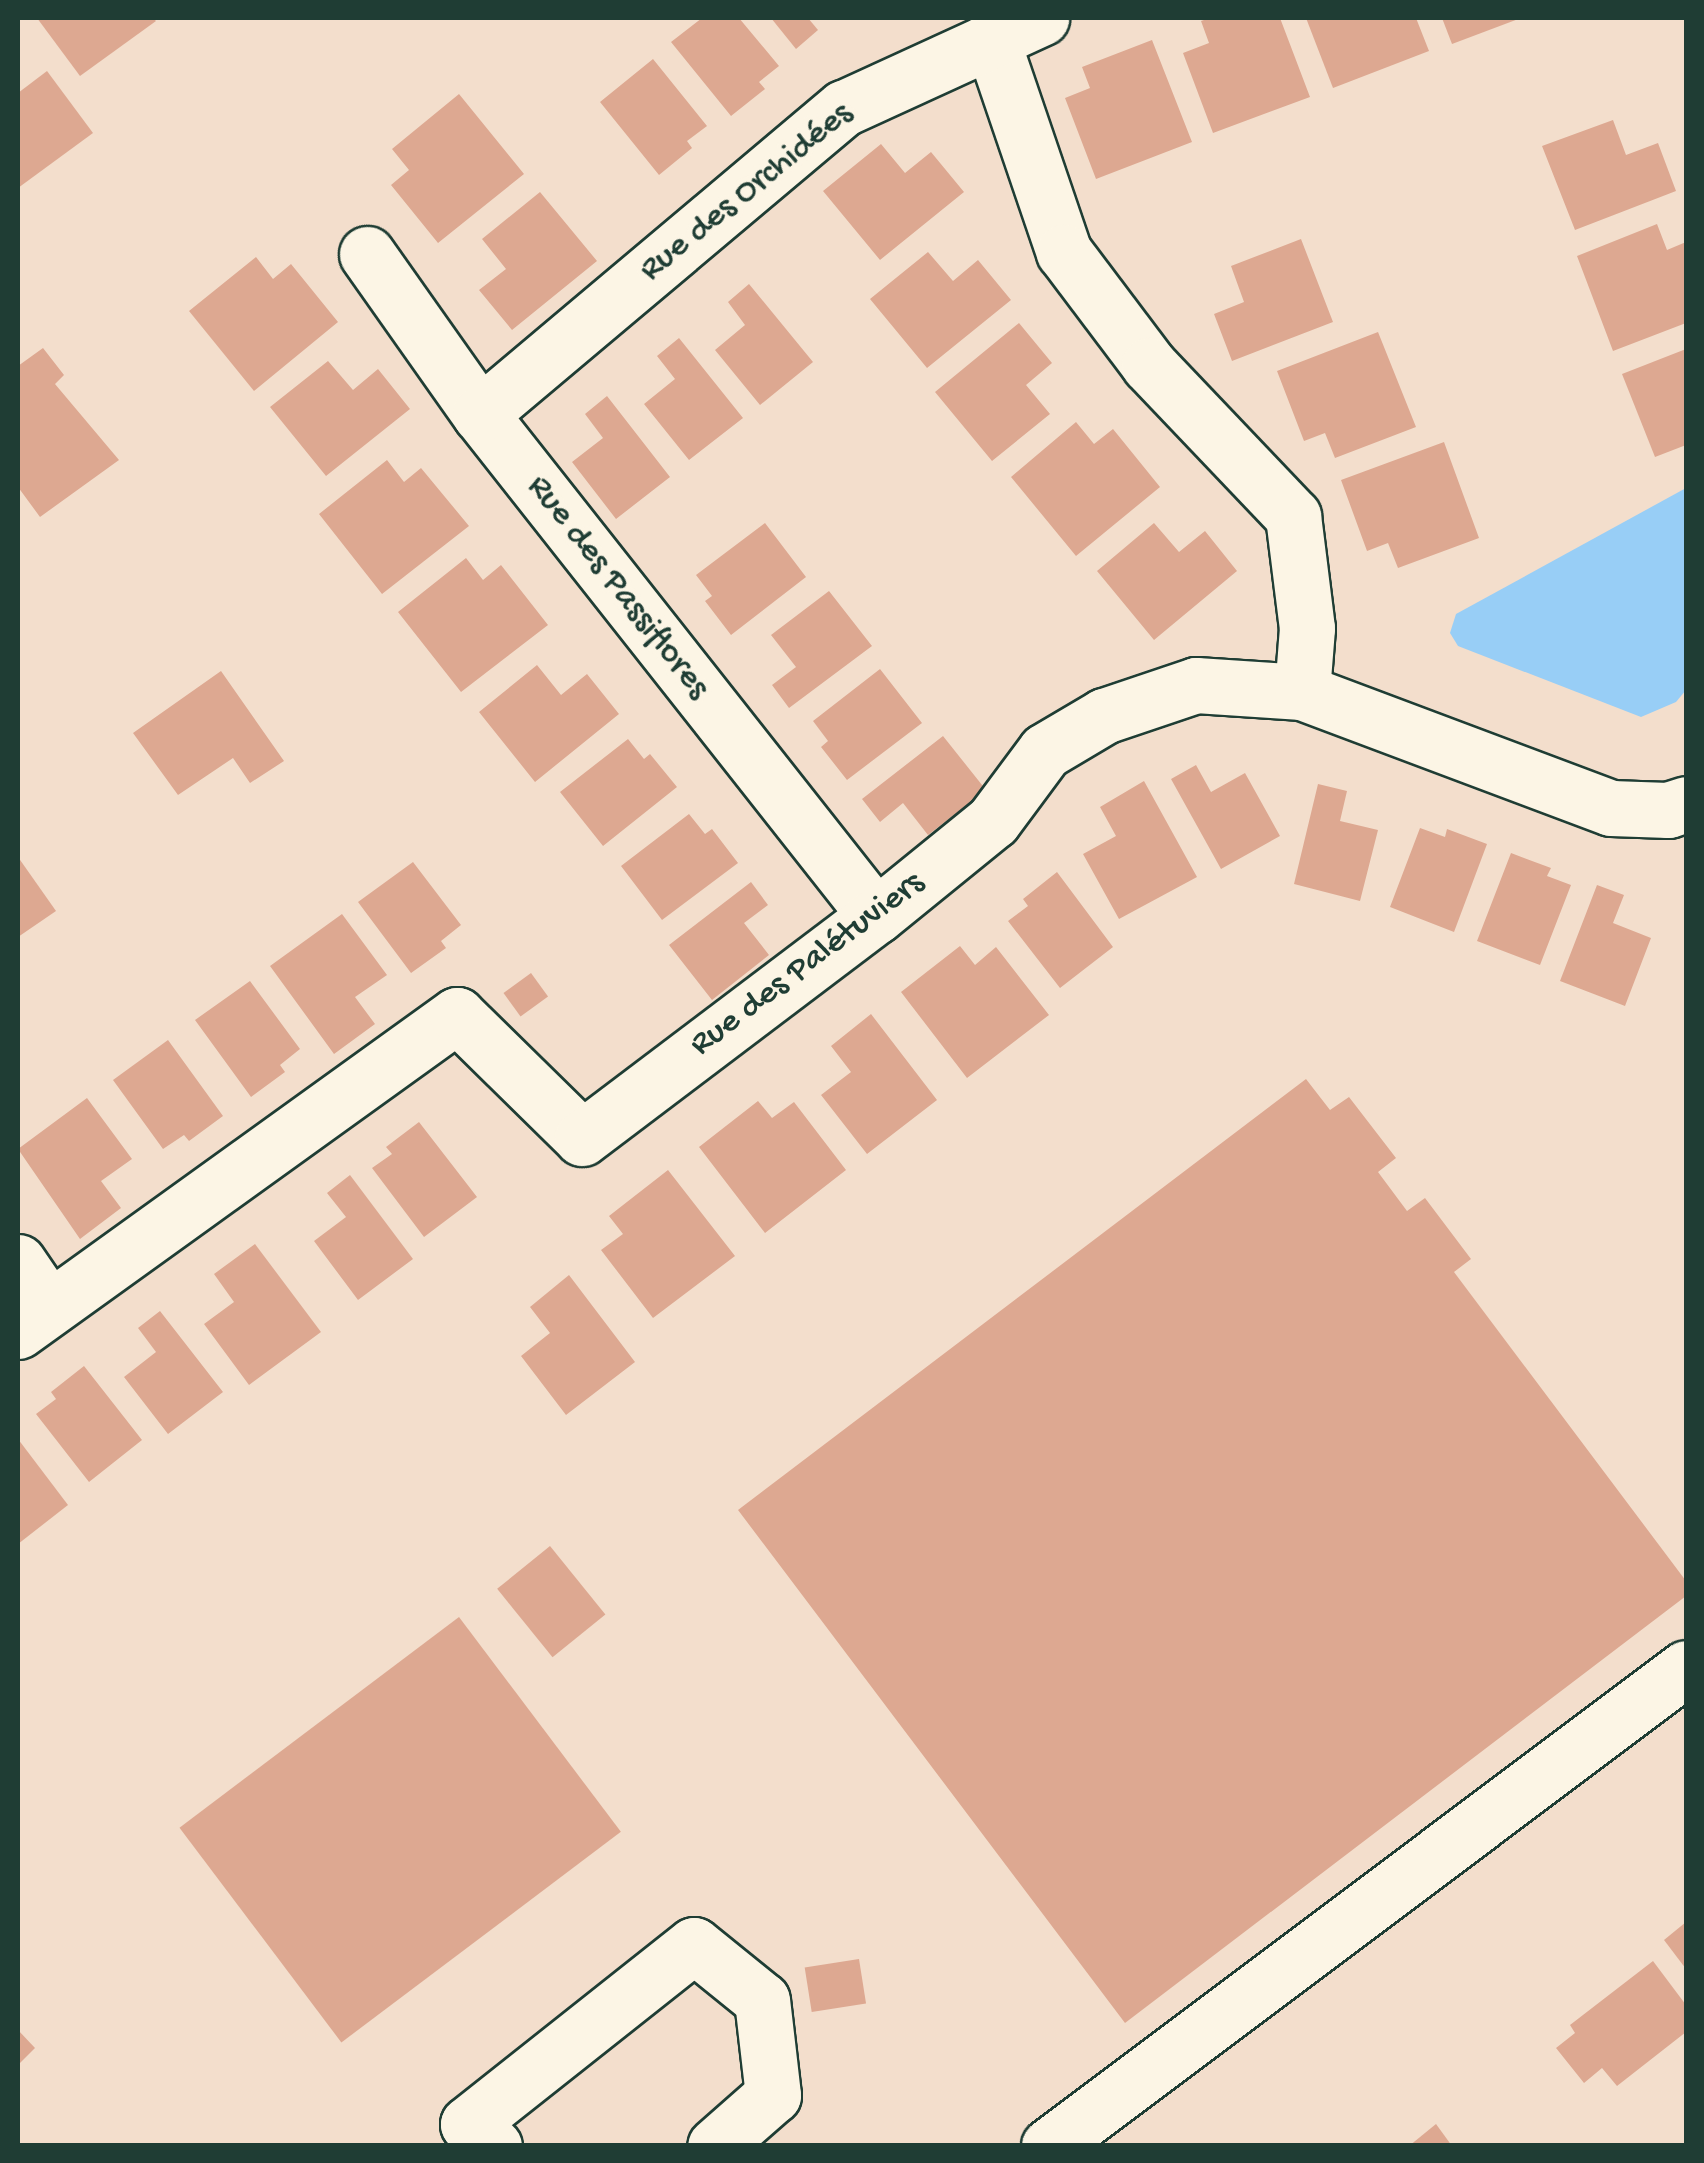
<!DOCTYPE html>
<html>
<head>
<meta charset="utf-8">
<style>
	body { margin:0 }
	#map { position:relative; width:1704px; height:2163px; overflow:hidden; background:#f3decc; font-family:"Gochi Hand",sans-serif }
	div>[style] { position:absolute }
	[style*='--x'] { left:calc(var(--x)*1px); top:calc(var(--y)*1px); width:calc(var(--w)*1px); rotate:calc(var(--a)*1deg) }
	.water>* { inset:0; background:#98cef6 }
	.building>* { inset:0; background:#dda891; transform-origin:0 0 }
	.roads { filter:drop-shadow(2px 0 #1f3d34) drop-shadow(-2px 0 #1f3d34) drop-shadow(0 2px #1f3d34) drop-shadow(0 -2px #1f3d34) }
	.minor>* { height:55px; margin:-27.5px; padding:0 27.5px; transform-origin:27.5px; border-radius:27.5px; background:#fcf5e5 }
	span { translate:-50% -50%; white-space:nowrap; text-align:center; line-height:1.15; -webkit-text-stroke:10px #fcf5e5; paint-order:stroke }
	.street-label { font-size:35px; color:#1f3d34 }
	.frame { position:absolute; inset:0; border:20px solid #1f3d34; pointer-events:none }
</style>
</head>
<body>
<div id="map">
	<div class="water">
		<div style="clip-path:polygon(1686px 488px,1686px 690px,1676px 702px,1641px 717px,1458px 646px,1450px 633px,1456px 614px)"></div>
	</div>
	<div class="building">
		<div style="clip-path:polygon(37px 18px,153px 18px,156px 21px,80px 76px)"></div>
		<div style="clip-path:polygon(702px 18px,739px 18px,779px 66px,759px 82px,765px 89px,731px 116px,671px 42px)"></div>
		<div style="clip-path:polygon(771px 18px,808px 18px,818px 30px,796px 49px)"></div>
		<div style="clip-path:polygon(1210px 18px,1280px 18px,1310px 97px,1213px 133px,1183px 53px,1209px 43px,1201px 21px)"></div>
		<div style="clip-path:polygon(1306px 18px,1416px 18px,1429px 51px,1333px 88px)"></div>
		<div style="clip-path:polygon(1442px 18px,1521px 18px,1452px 44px)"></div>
		<div style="clip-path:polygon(1152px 40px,1192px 142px,1096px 179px,1065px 98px,1090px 88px,1082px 67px)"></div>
		<div style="clip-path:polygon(653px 59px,707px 126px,687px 141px,692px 148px,659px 175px,600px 102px)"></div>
		<div style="clip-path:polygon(47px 71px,93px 133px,18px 188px,18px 93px)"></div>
		<div style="clip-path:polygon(459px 94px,524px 174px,438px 243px,391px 185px,409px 170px,392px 149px)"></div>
		<div style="clip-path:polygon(1613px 120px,1626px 155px,1658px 143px,1676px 191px,1575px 230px,1542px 146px)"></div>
		<div style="clip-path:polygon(881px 144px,905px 173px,931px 152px,964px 192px,880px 260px,823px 191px)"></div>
		<div style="clip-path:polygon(540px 192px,597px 261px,512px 330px,479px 290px,506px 269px,482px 239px)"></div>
		<div style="clip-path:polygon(1657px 224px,1667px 250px,1686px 242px,1686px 323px,1613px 351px,1577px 256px)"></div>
		<div style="clip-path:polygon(1301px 239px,1333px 322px,1232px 361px,1214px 314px,1244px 302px,1231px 266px)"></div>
		<div style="clip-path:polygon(928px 252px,953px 281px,978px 260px,1011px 300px,927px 368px,870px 299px)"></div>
		<div style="clip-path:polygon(256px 257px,273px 279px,291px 264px,338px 322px,254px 391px,189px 311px)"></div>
		<div style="clip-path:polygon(749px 284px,813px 362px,760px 405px,715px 350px,745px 325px,728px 302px)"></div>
		<div style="clip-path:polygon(1019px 323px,1052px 363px,1026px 385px,1050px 414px,992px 461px,935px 392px)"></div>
		<div style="clip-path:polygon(1378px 332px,1416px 427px,1335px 458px,1325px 433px,1304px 441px,1277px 371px)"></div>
		<div style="clip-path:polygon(679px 338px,743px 418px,689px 460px,644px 404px,675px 379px,657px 356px)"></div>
		<div style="clip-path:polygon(43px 348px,64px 375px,55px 384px,119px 460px,40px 517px,18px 487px,18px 366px)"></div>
		<div style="clip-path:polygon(1686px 349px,1686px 445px,1655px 457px,1622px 374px)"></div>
		<div style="clip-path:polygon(328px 361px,353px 390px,378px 369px,410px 409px,326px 476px,270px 407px)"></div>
		<div style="clip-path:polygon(607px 396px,670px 477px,616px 519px,572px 462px,603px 438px,585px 414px)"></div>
		<div style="clip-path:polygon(1076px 422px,1094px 444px,1113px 429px,1160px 487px,1076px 556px,1011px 477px)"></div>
		<div style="clip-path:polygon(1444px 442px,1479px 538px,1398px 568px,1388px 543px,1367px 551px,1341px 480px)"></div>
		<div style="clip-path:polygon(387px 460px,404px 482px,421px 468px,469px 526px,382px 594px,319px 514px)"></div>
		<div style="clip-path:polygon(765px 523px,806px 577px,731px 635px,705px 601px,712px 596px,696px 575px)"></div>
		<div style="clip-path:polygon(1154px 523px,1179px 552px,1205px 531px,1237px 571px,1154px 640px,1097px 571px)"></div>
		<div style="clip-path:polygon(466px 558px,483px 580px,501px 565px,548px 625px,461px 692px,398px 612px)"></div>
		<div style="clip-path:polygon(829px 591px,872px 646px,789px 708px,772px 685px,796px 667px,771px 635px)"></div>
		<div style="clip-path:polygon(537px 665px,561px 695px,587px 674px,619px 714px,535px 782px,479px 712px)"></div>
		<div style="clip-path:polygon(880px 669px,922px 723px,847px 780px,821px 747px,828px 741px,813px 721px)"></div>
		<div style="clip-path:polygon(221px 671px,284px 761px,250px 783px,233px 758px,178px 795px,133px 733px)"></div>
		<div style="clip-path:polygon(943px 736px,986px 790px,928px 835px,903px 803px,880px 822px,862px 799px)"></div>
		<div style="clip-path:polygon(628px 739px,644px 759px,650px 754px,677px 787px,603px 846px,560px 792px)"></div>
		<div style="clip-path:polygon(1196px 765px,1211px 792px,1245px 773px,1280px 836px,1221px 869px,1171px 779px)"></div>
		<div style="clip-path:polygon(1144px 781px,1197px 877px,1119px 919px,1083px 854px,1116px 836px,1100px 807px)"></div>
		<div style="clip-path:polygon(1318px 784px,1347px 791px,1340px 821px,1378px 830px,1360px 901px,1294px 884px)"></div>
		<div style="clip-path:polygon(689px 814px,705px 834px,712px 829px,738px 863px,662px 920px,621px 866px)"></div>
		<div style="clip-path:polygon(1420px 828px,1445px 837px,1447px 829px,1487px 844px,1454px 932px,1390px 907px)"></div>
		<div style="clip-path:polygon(1511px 853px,1551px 868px,1547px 876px,1571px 885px,1540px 965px,1477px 941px)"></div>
		<div style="clip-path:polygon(18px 857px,56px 911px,18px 937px)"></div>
		<div style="clip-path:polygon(413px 862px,461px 925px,441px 941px,446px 948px,411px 973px,358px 902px)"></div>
		<div style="clip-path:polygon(1057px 872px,1113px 947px,1060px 988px,1008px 921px,1028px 906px,1023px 899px)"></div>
		<div style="clip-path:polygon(751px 882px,768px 905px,744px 923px,769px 955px,712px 1000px,669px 945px)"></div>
		<div style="clip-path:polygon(1597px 885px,1624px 895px,1613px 923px,1651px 938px,1625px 1006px,1560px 981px)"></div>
		<div style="clip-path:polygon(342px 914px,387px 975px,355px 997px,375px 1024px,334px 1054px,270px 966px)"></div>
		<div style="clip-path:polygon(960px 946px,975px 965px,996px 947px,1049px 1015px,967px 1078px,901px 992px)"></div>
		<div style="left:531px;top:973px;width:29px;height:34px;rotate:54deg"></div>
		<div style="clip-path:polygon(250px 981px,300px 1049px,280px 1065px,285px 1072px,251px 1097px,195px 1020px)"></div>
		<div style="clip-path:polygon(871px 1014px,937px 1100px,867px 1154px,821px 1095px,851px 1072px,831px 1046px)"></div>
		<div style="clip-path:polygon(168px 1040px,223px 1116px,189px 1141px,184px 1135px,163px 1149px,113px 1080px)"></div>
		<div style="clip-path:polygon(1306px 1079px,1330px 1110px,1349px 1097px,1396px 1158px,1378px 1172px,1407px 1211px,1425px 1198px,1471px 1259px,1454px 1272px,1686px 1581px,1686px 1596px,1125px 2023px,738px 1510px)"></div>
		<div style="clip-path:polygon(87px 1098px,132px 1159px,101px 1181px,121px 1208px,80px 1239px,18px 1149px)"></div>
		<div style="clip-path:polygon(758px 1101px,772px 1118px,794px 1102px,846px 1170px,765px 1233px,699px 1147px)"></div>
		<div style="clip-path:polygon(419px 1122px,477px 1197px,424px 1237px,372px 1168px,392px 1154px,386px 1147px)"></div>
		<div style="clip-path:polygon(668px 1170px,735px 1256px,653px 1318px,601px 1250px,623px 1234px,609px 1216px)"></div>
		<div style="clip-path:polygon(350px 1175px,413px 1259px,358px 1300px,314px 1241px,346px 1217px,327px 1193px)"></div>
		<div style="clip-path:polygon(255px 1244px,321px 1332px,249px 1385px,204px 1324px,234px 1302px,214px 1274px)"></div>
		<div style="clip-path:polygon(569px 1275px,635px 1362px,566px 1415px,521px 1356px,550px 1333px,530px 1307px)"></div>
		<div style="clip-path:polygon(160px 1311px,223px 1392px,168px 1434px,124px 1377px,156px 1352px,138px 1328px)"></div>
		<div style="clip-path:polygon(84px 1366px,142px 1440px,89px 1482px,36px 1414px,56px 1399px,51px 1392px)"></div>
		<div style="clip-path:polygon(18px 1439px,68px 1505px,18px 1544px)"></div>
		<div style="left:550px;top:1546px;width:88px;height:68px;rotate:51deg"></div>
		<div style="left:459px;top:1617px;width:269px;height:350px;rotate:53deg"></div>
		<div style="clip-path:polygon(1686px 1922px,1686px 1969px,1664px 1940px)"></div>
		<div style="left:859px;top:1959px;width:45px;height:55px;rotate:81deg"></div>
		<div style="clip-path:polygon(1653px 1961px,1686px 2005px,1686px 2032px,1617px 2086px,1602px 2068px,1584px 2083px,1556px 2048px,1575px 2033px,1570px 2025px)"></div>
		<div style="clip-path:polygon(18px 2030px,35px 2048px,18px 2065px)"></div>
		<div style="clip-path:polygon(1436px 2124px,1452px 2146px,1409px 2146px)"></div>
	</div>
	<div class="roads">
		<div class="minor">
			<div style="--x:991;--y:38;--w:226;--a:71.2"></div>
			<div style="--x:1064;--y:252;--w:141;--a:53"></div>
			<div style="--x:1149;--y:365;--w:209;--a:46.4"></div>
			<div style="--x:1293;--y:516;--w:113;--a:82.9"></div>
			<div style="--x:1307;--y:628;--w:64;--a:94.5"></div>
			<div style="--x:367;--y:254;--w:196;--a:54.8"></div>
			<div style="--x:480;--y:414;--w:639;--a:51.73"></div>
			<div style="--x:480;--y:414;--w:476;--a:-40.1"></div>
			<div style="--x:844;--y:108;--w:217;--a:-24.6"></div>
			<div style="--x:18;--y:1262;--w:53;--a:55.7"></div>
			<div style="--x:18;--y:1331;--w:541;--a:-35.75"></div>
			<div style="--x:457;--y:1015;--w:175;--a:44.5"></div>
			<div style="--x:582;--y:1138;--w:368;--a:-37.1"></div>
			<div style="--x:876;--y:916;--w:151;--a:-39.1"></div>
			<div style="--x:993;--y:821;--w:87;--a:-53.4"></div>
			<div style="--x:1045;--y:751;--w:69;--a:-30.7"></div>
			<div style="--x:1104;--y:716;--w:97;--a:-18.6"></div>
			<div style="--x:1196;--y:685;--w:106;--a:3.8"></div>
			<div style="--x:1302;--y:692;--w:330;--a:20.6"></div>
			<div style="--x:1611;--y:808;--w:57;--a:2"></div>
			<div style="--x:1668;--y:810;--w:19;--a:-18"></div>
			<div style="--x:494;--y:2146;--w:34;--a:-140"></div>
			<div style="--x:468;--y:2124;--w:288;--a:-38.4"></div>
			<div style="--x:694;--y:1945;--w:87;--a:39"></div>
			<div style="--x:762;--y:2000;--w:96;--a:83.4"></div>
			<div style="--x:773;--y:2095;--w:77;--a:138.7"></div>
			<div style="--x:1049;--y:2146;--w:796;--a:-36.88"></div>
		</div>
	</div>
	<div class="street-label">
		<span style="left:747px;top:193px;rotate:-39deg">Rue des Orchidées</span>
		<span style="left:617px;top:588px;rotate:52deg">Rue des Passiflores</span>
		<span style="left:808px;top:965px;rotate:-37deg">Rue des Palétuviers</span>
	</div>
	<div class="frame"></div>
</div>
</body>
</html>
